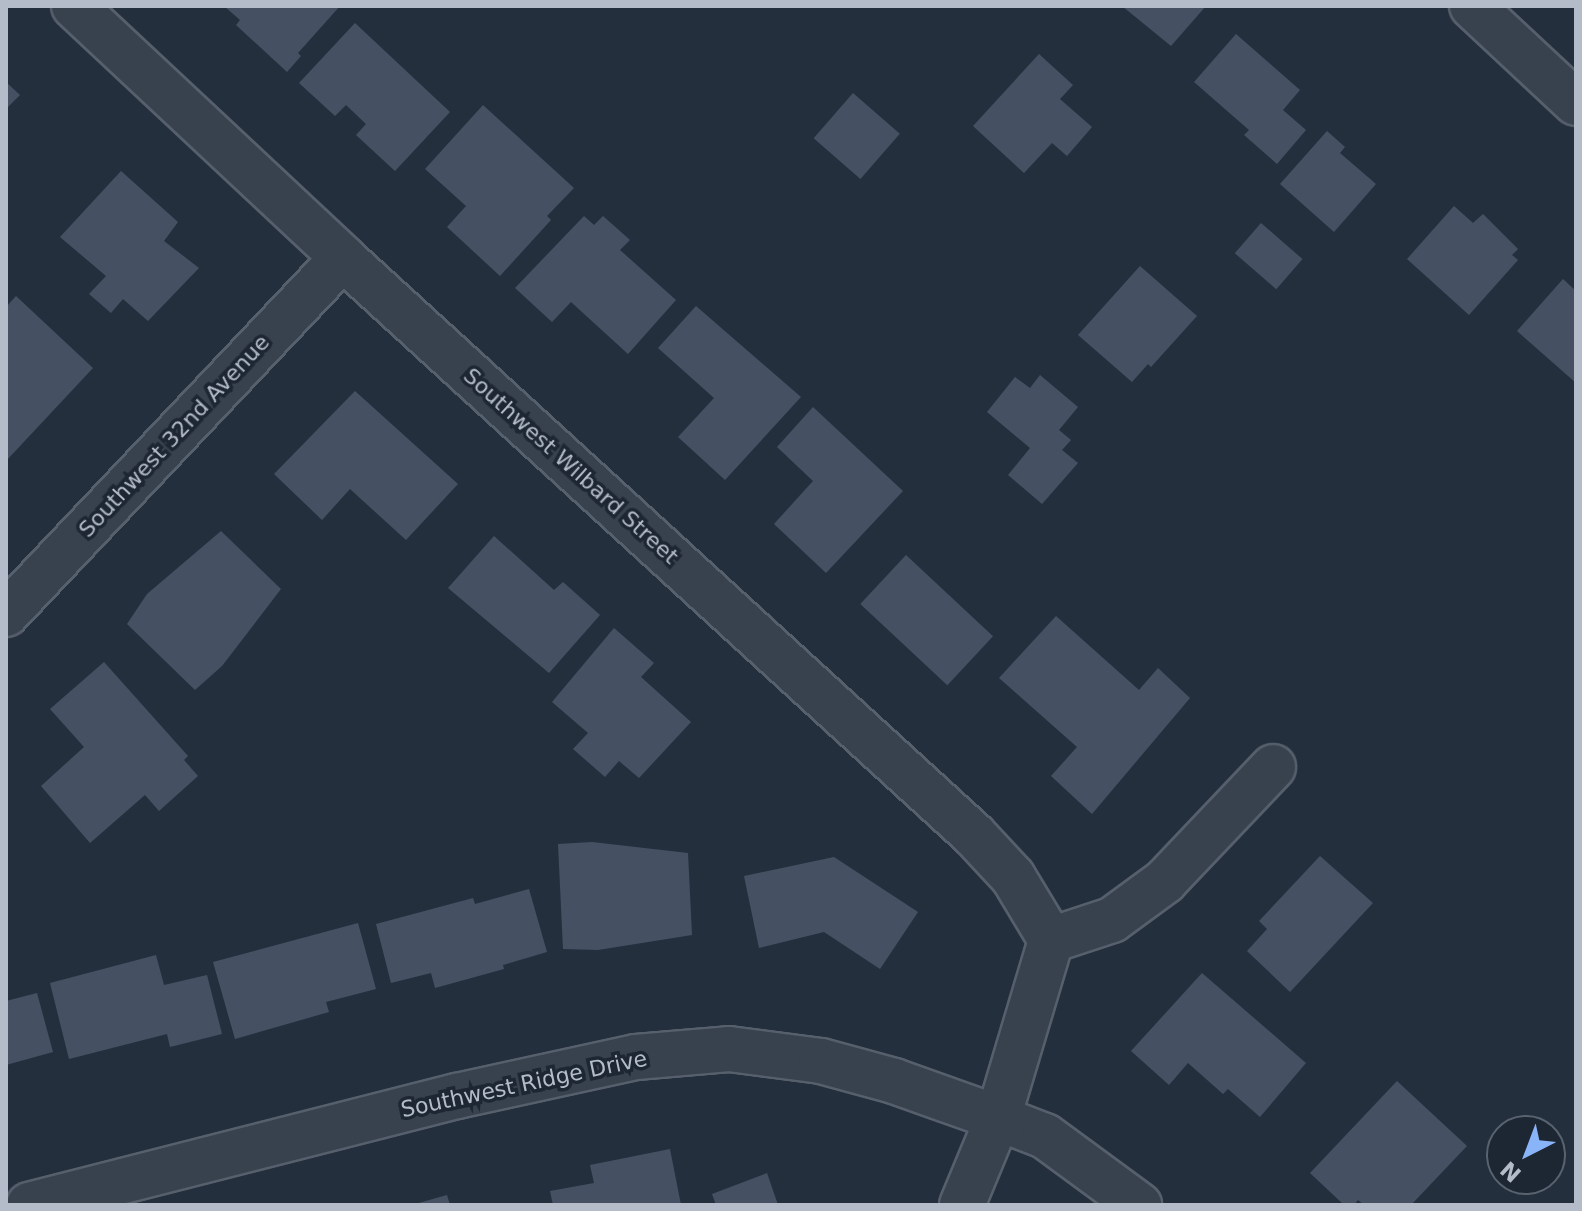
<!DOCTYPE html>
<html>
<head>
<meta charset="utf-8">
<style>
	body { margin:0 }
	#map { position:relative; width:1582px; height:1211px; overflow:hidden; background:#242f3e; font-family:"DejaVu Sans",sans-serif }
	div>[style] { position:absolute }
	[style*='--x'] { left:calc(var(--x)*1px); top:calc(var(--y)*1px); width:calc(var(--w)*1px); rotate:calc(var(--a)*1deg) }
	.building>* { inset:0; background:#455162; transform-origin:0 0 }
	.roads { filter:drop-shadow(2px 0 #565f6c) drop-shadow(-2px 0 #565f6c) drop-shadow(0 2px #565f6c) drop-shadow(0 -2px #565f6c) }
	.minor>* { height:44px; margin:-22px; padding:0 22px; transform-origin:22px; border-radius:22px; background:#38414e }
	span { translate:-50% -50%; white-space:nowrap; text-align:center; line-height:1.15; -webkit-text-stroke:7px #1d2633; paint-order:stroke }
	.street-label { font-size:22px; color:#b4bcc9 }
	.frame { position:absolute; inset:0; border:8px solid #b4bcc9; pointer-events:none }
	.north { position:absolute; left:1486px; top:1115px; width:80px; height:80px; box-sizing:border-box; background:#1d2633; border:2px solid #59626f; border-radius:50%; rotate:222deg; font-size:22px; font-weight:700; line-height:32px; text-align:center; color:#b4bcc9 }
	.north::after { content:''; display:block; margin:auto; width:28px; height:36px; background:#8ab4f8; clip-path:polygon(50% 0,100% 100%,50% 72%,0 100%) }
</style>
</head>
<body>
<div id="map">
	<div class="building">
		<div style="clip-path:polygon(224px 6px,340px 6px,298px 53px,301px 56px,287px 72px,236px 25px,240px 20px)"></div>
		<div style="clip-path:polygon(1122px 6px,1206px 6px,1171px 46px)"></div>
		<div style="clip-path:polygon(355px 23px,450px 112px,395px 171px,356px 135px,366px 124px,346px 105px,335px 116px,299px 83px)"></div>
		<div style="clip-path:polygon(1236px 34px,1300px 90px,1283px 110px,1306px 130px,1277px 164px,1244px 135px,1249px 130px,1194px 82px)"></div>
		<div style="clip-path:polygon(1039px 54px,1073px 85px,1060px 99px,1092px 127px,1067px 156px,1052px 143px,1024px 173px,973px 126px)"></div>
		<div style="clip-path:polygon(6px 82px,20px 95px,6px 109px)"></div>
		<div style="left:853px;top:93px;width:62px;height:60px;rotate:41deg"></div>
		<div style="clip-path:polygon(483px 105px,574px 188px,547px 216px,551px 220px,500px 276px,447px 227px,466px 206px,425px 169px)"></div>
		<div style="clip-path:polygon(1327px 131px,1345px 147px,1340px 153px,1376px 184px,1334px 232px,1280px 184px)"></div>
		<div style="clip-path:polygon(121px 171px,178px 222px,164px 241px,199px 268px,148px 321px,123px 299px,111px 313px,89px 294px,106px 276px,60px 237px)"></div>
		<div style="clip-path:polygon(1454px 206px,1473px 223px,1483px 214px,1518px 249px,1512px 255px,1518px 260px,1469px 315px,1407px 259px)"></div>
		<div style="clip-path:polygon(584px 216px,594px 225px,603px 216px,630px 240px,620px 250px,676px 300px,628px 354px,571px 302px,552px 322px,515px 288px)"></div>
		<div style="left:1261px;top:223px;width:55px;height:40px;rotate:41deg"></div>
		<div style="clip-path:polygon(1140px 266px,1197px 316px,1151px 367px,1148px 364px,1132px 382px,1078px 335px)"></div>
		<div style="clip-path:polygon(1563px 279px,1576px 291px,1576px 383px,1517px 331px)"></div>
		<div style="clip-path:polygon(16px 296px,93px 368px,6px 461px,6px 307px)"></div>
		<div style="clip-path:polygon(696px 306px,801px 397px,725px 480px,678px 437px,714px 398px,658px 348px)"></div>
		<div style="clip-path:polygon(1040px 375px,1078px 407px,1059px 430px,1071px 440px,1062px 450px,1078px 463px,1042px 504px,1008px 475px,1030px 448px,987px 412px,1015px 377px,1030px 388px)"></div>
		<div style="clip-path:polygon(355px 391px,458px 484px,406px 540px,350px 489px,322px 520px,274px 474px)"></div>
		<div style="clip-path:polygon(813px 407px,903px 491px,826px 573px,774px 524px,813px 481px,777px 447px)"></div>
		<div style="clip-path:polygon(221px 531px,281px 589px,222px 666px,195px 690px,127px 624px,147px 594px)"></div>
		<div style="clip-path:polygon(494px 536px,554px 590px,563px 582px,600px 615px,549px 673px,448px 588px)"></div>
		<div style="left:906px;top:555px;width:119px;height:67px;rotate:43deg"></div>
		<div style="clip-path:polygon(1056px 616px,1139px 690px,1158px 668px,1190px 698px,1092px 814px,1051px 776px,1077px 747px,999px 678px)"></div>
		<div style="clip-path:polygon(614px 628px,654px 663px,641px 677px,691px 722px,639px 778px,619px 761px,605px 777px,573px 749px,588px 733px,552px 702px)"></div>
		<div style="clip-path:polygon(104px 662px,188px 756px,184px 760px,198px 776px,159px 811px,145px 795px,90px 843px,41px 786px,84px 747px,50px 709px)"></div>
		<div style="clip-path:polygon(592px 842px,688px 853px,692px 935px,598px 950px,563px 949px,558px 844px)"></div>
		<div style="clip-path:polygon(1320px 856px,1373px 903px,1290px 992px,1247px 951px,1267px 929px,1259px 921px)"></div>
		<div style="clip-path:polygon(834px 857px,918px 912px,880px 969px,824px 932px,759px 948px,744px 876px)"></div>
		<div style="clip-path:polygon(529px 889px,547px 952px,503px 965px,504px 969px,435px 988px,431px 973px,391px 983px,376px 924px,473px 898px,475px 904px)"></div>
		<div style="clip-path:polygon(358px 923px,376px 989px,326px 1002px,329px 1012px,235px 1039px,213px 962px)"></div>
		<div style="clip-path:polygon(156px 955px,164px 985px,207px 975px,222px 1034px,170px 1047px,167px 1034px,69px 1059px,50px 983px)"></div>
		<div style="clip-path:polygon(1202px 973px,1306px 1063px,1260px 1117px,1228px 1089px,1223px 1094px,1188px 1063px,1169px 1085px,1131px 1051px)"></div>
		<div style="clip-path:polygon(37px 993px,53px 1052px,6px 1065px,6px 1001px)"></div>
		<div style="clip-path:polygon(1397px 1081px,1467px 1146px,1411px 1205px,1364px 1205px,1358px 1200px,1354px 1205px,1344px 1205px,1310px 1173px)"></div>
		<div style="clip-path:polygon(670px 1149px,681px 1205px,553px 1205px,550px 1191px,594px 1183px,590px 1165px)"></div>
		<div style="clip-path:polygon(767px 1173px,778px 1205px,716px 1205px,712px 1194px)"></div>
		<div style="clip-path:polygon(447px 1195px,450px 1205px,415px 1205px,415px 1204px)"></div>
	</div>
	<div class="roads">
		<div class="minor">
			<div style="--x:74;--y:6;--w:369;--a:43.1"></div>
			<div style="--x:343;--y:258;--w:855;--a:42.44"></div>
			<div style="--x:974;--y:835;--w:57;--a:47.1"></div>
			<div style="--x:1013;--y:877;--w:74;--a:58.9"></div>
			<div style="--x:1472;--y:6;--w:142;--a:43"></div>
			<div style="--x:6;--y:614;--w:490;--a:-46.6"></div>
			<div style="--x:1051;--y:940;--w:64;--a:-18.2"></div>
			<div style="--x:1112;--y:920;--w:66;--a:-36.3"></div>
			<div style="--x:1165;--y:881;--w:157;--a:-46.5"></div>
			<div style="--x:29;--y:1205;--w:442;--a:-14.3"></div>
			<div style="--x:457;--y:1096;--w:183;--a:-12.3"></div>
			<div style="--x:636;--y:1057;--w:93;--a:-4.9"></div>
			<div style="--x:729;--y:1049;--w:93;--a:7.4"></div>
			<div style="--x:821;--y:1061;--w:76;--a:15.3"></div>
			<div style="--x:894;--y:1081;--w:110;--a:19.6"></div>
			<div style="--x:998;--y:1118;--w:50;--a:21"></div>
			<div style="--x:1045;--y:1136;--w:117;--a:36.3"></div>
			<div style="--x:962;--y:1205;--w:94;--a:-67.5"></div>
			<div style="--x:998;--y:1118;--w:186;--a:-73.4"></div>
		</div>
	</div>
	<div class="street-label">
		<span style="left:174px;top:436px;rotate:-47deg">Southwest 32nd Avenue</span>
		<span style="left:571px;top:466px;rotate:42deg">Southwest Wilbard Street</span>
		<span style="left:524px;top:1084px;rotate:-12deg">Southwest Ridge Drive</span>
	</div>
	<div class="frame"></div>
	<div class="north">N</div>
</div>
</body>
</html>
